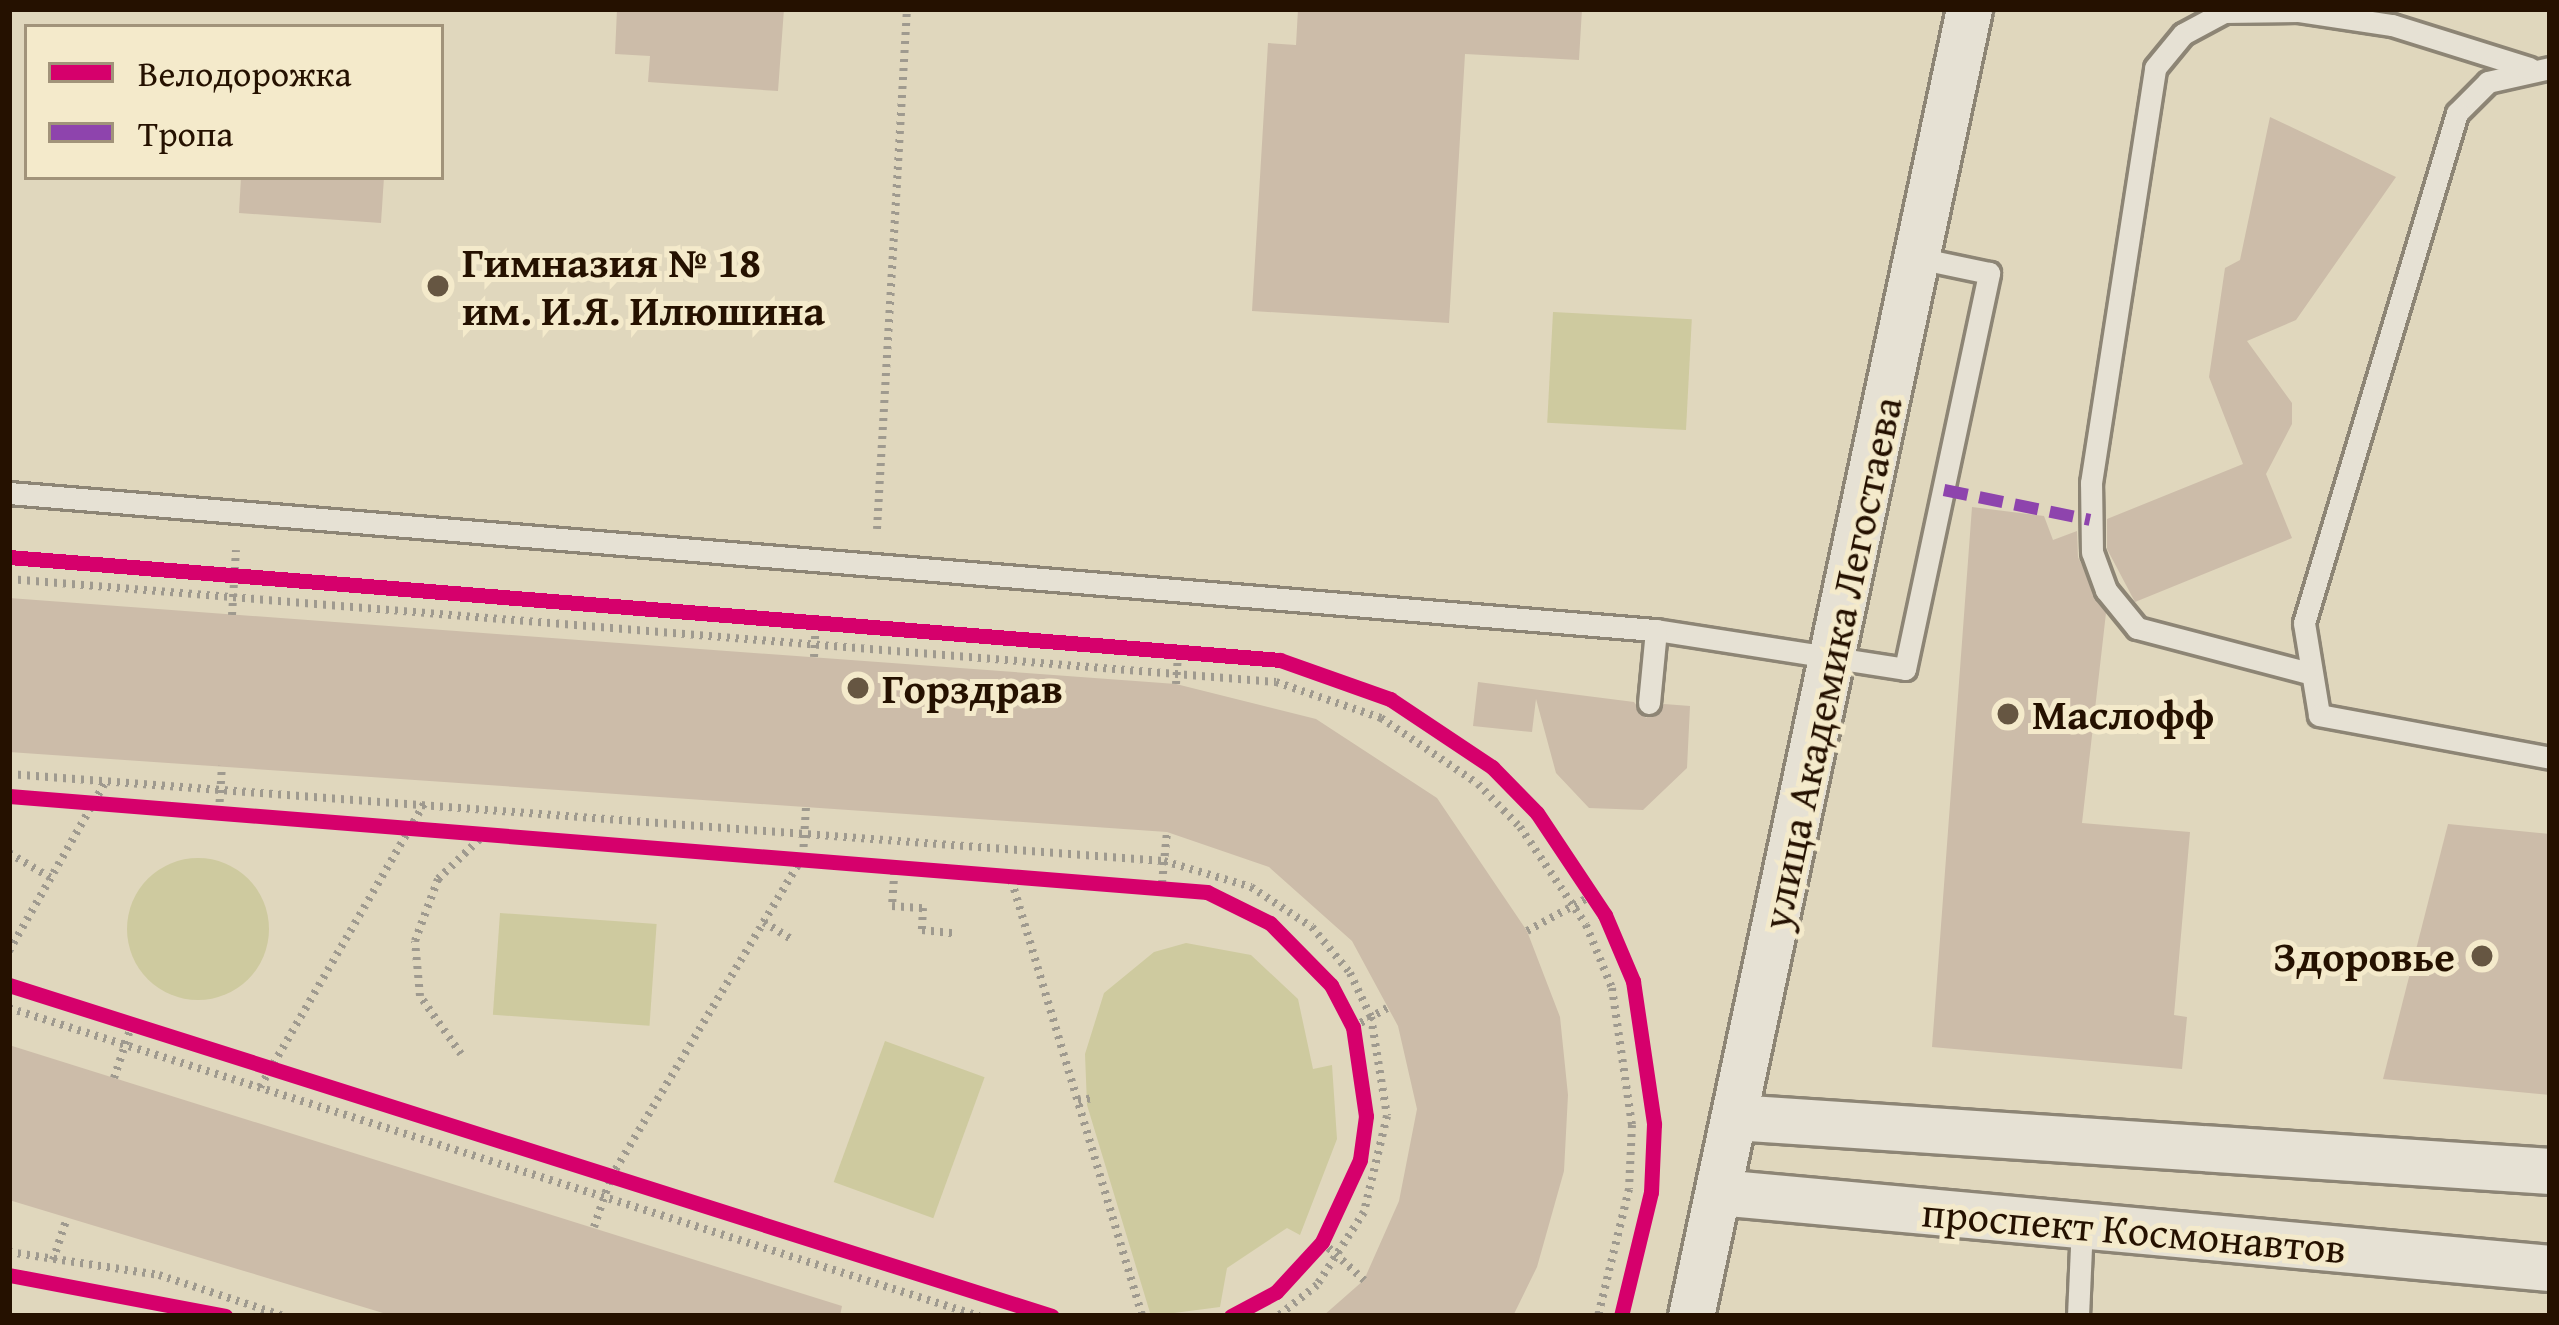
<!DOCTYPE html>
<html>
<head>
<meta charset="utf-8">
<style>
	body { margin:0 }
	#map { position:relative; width:2559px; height:1325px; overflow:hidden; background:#e0d7bd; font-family:"Gentium Book Plus",serif }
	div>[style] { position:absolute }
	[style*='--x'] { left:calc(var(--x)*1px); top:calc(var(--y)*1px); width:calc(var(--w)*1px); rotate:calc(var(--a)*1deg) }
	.green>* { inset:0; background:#ceca9f; transform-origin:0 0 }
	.round { border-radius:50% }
	.building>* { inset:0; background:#ccbca9 }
	.path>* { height:8px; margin-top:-4px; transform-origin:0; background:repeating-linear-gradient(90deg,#9f9a8f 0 3px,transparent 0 9px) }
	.roads { filter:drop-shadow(3px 0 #8d8575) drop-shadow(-3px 0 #8d8575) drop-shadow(0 3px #8d8575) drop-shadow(0 -3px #8d8575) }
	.lane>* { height:21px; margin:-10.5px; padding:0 10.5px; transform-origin:10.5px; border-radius:10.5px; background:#e6e1d4 }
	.street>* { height:45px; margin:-22.5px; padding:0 22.5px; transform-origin:22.5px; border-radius:22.5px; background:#e6e1d4 }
	.quiet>* { height:12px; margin-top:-6px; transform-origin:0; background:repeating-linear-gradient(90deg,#8e44ad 0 24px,transparent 0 36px) }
	.cycleway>* { height:15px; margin:-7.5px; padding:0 7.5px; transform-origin:7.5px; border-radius:7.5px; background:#d6006c }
	.dots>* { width:33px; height:33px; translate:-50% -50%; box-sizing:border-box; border:6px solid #f4eacb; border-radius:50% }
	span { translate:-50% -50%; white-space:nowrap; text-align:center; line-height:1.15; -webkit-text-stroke:10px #f4eacb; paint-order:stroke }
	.poi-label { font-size:42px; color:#251100; font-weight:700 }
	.left { translate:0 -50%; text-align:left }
	.right { translate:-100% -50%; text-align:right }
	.street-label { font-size:42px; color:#251100 }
	.frame { position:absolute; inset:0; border:12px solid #251100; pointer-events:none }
	.legend { position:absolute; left:24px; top:24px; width:420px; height:156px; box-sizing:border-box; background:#f4eacb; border:3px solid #a1937a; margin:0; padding:15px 21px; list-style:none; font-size:36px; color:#251100 }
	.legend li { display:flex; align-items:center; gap:24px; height:60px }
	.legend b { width:60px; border:3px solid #a1937a }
</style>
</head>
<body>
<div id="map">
	<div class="green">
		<div style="left:1553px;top:312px;width:139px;height:111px;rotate:3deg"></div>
		<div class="round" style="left:127px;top:858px;width:142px;height:142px"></div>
		<div style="left:500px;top:913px;width:157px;height:102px;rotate:4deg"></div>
		<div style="clip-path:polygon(1186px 943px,1251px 955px,1298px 999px,1313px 1069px,1332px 1065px,1337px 1139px,1300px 1235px,1287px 1228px,1227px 1268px,1220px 1307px,1151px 1316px,1087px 1105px,1085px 1054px,1104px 993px,1154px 952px)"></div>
		<div style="left:885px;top:1041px;width:106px;height:150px;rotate:20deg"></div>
	</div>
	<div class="building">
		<div style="clip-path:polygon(617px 9px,784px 9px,778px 91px,648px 82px,650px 56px,615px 54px)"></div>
		<div style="clip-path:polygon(1298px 9px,1582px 9px,1579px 60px,1465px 54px,1449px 323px,1252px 311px,1268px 43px,1296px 45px)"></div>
		<div style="clip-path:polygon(2270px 117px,2396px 177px,2296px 320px,2247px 341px,2292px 403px,2292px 424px,2266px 474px,2292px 538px,2135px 602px,2107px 549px,2107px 519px,2243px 464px,2209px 377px,2225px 268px,2240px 260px)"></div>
		<div style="clip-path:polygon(241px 177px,384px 177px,381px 223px,239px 213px)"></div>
		<div style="clip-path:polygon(1972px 507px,2044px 516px,2053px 540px,2077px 531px,2078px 557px,2106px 613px,2082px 823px,2190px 832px,2174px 1015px,2187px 1017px,2182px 1069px,1932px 1047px)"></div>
		<div style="clip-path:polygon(9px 598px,1176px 684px,1316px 719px,1437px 798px,1527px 931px,1560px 1017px,1568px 1095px,1564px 1171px,1537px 1267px,1513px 1316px,1323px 1316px,1364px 1280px,1399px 1201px,1417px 1109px,1398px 1026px,1352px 941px,1269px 867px,1167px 832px,9px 752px)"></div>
		<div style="clip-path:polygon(1478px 682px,1634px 702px,1646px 718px,1664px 704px,1690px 706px,1687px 768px,1643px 810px,1589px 808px,1556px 773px,1536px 699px,1532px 732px,1473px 726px)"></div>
		<div style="clip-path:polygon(2448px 824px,2550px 834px,2550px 1095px,2383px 1079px)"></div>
		<div style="clip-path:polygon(9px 1045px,842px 1306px,840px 1316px,393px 1316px,9px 1200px)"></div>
	</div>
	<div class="path">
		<div style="--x:877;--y:529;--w:521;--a:-86.7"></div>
		<div style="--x:9;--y:579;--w:1271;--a:4.65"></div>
		<div style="--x:1276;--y:682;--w:111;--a:18.9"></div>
		<div style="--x:1381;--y:718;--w:117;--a:34.2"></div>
		<div style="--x:1478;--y:784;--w:60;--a:45.7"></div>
		<div style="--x:1520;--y:827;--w:118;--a:56"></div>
		<div style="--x:1586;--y:925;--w:68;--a:67.6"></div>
		<div style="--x:1612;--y:988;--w:138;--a:81.7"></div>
		<div style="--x:1632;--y:1125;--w:64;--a:92.7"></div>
		<div style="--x:1629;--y:1189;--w:131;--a:103.7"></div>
		<div style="--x:232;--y:615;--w:65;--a:-86.5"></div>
		<div style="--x:814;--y:657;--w:34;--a:-87"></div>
		<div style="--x:1176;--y:684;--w:32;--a:-86"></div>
		<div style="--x:9;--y:774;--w:1158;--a:4.31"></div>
		<div style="--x:1164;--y:861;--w:91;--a:16.6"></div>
		<div style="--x:1251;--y:887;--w:73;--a:33.3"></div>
		<div style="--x:1312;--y:927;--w:60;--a:50.4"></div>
		<div style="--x:1350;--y:973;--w:49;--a:64.5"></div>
		<div style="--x:1371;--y:1017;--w:100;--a:80.8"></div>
		<div style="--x:1387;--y:1116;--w:99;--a:103.5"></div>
		<div style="--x:1364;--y:1212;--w:87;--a:122.8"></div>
		<div style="--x:1317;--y:1285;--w:50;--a:141.5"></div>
		<div style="--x:219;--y:811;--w:45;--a:-86.2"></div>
		<div style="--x:9;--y:853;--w:49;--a:30.8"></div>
		<div style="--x:895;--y:863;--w:43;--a:94"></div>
		<div style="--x:892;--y:906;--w:31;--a:4"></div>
		<div style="--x:923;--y:908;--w:22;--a:93"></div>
		<div style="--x:922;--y:930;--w:31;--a:6"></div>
		<div style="--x:1009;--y:872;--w:463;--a:73.3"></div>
		<div style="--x:1162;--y:883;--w:51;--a:-84.4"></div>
		<div style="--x:764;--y:922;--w:34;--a:32"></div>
		<div style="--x:1527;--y:931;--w:75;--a:-28.6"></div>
		<div style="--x:9;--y:951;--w:196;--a:-60.3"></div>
		<div style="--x:9;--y:1008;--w:1018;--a:17.62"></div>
		<div style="--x:1353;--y:1027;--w:39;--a:-29"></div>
		<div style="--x:461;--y:1054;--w:71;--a:-125.3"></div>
		<div style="--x:420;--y:996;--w:55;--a:-95.2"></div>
		<div style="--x:415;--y:941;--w:66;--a:-69.6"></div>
		<div style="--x:438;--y:879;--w:69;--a:-43.8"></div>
		<div style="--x:114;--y:1078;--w:57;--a:-71.6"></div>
		<div style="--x:260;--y:1087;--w:327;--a:-59.9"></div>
		<div style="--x:1078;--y:1101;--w:14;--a:-12"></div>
		<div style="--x:594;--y:1227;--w:53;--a:-71.2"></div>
		<div style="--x:611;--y:1177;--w:374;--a:-59.1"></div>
		<div style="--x:803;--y:856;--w:49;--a:-86.5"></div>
		<div style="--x:1322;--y:1242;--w:57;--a:42.1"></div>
		<div style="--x:9;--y:1252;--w:152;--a:8.7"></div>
		<div style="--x:159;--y:1275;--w:132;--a:18.2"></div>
		<div style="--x:53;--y:1260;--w:44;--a:-71.6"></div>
	</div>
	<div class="roads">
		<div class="lane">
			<div style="--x:2550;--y:68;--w:64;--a:167.3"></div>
			<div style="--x:2488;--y:82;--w:44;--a:135"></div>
			<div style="--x:2457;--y:113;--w:532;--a:106.7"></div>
			<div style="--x:2304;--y:623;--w:93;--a:80.7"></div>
			<div style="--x:2319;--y:715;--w:235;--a:10.5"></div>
			<div style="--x:9;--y:493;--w:1653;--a:4.76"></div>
			<div style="--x:1656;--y:630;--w:252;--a:8.9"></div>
			<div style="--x:1905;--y:669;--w:405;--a:-78"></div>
			<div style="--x:1989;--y:273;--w:73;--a:-168.1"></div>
			<div style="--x:2305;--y:672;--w:174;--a:-165.3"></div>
			<div style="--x:2137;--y:628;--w:49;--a:-129.2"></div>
			<div style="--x:2106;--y:590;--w:40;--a:-110.2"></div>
			<div style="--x:2092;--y:552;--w:69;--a:-90.8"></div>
			<div style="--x:2091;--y:483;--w:420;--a:-81.2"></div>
			<div style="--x:2155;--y:68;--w:44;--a:-50.5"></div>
			<div style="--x:2183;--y:34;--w:47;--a:-28.2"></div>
			<div style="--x:2224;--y:12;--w:75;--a:-0.8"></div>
			<div style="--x:2299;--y:11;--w:94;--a:8.6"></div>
			<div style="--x:2392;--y:25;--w:144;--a:17.4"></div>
			<div style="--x:1649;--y:703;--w:73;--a:-84.5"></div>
			<div style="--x:2078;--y:1316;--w:91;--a:-87.5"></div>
		</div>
		<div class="street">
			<div style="--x:1734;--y:1117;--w:818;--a:3.79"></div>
			<div style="--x:1718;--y:1192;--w:835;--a:5.22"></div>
			<div style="--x:1691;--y:1316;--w:1336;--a:-77.99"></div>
		</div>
	</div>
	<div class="quiet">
		<div style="--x:1944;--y:490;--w:149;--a:11.6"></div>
	</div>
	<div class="cycleway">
		<div style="--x:9;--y:557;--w:1275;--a:4.63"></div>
		<div style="--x:1280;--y:660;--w:117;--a:19.5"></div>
		<div style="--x:1390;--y:699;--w:123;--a:33.7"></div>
		<div style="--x:1492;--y:767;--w:64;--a:45.6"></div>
		<div style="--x:1537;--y:813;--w:123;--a:56.3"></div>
		<div style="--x:1605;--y:915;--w:72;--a:67"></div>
		<div style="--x:1633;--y:981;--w:145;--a:81.6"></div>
		<div style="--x:1654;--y:1124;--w:68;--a:92.5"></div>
		<div style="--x:1651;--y:1192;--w:128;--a:103.6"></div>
		<div style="--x:9;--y:796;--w:1202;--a:4.58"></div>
		<div style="--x:1207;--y:892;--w:70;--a:26.2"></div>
		<div style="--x:1270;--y:923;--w:87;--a:45.5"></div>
		<div style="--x:1331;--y:985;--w:47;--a:62.4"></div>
		<div style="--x:1353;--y:1027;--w:90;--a:81.7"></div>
		<div style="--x:1366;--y:1116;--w:44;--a:97.8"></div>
		<div style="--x:1360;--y:1160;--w:90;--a:114.9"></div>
		<div style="--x:1322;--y:1242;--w:68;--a:132.6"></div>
		<div style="--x:1276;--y:1292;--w:51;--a:151.9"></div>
		<div style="--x:9;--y:985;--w:1094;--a:17.61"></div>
		<div style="--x:9;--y:1275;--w:220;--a:10.7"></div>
	</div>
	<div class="dots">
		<div style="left:438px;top:286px;background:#665642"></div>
		<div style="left:858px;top:688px;background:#665642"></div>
		<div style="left:2008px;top:714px;background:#665642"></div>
		<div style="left:2482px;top:956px;background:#665642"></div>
	</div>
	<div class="poi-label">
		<span class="left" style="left:462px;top:286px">Гимназия № 18<br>им. И.Я. Илюшина</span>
		<span class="left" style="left:882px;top:688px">Горздрав</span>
		<span class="left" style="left:2032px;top:714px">Маслофф</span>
		<span class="right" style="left:2455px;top:956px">Здоровье</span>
	</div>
	<div class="street-label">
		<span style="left:1831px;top:663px;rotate:-78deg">улица Академика Легостаева</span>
		<span style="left:2134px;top:1230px;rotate:5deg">проспект Космонавтов</span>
	</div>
	<div class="frame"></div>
	<ul class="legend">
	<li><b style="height:15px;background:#d6006c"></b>Велодорожка</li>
	<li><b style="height:15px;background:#8e44ad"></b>Тропа</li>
	</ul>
</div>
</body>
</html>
